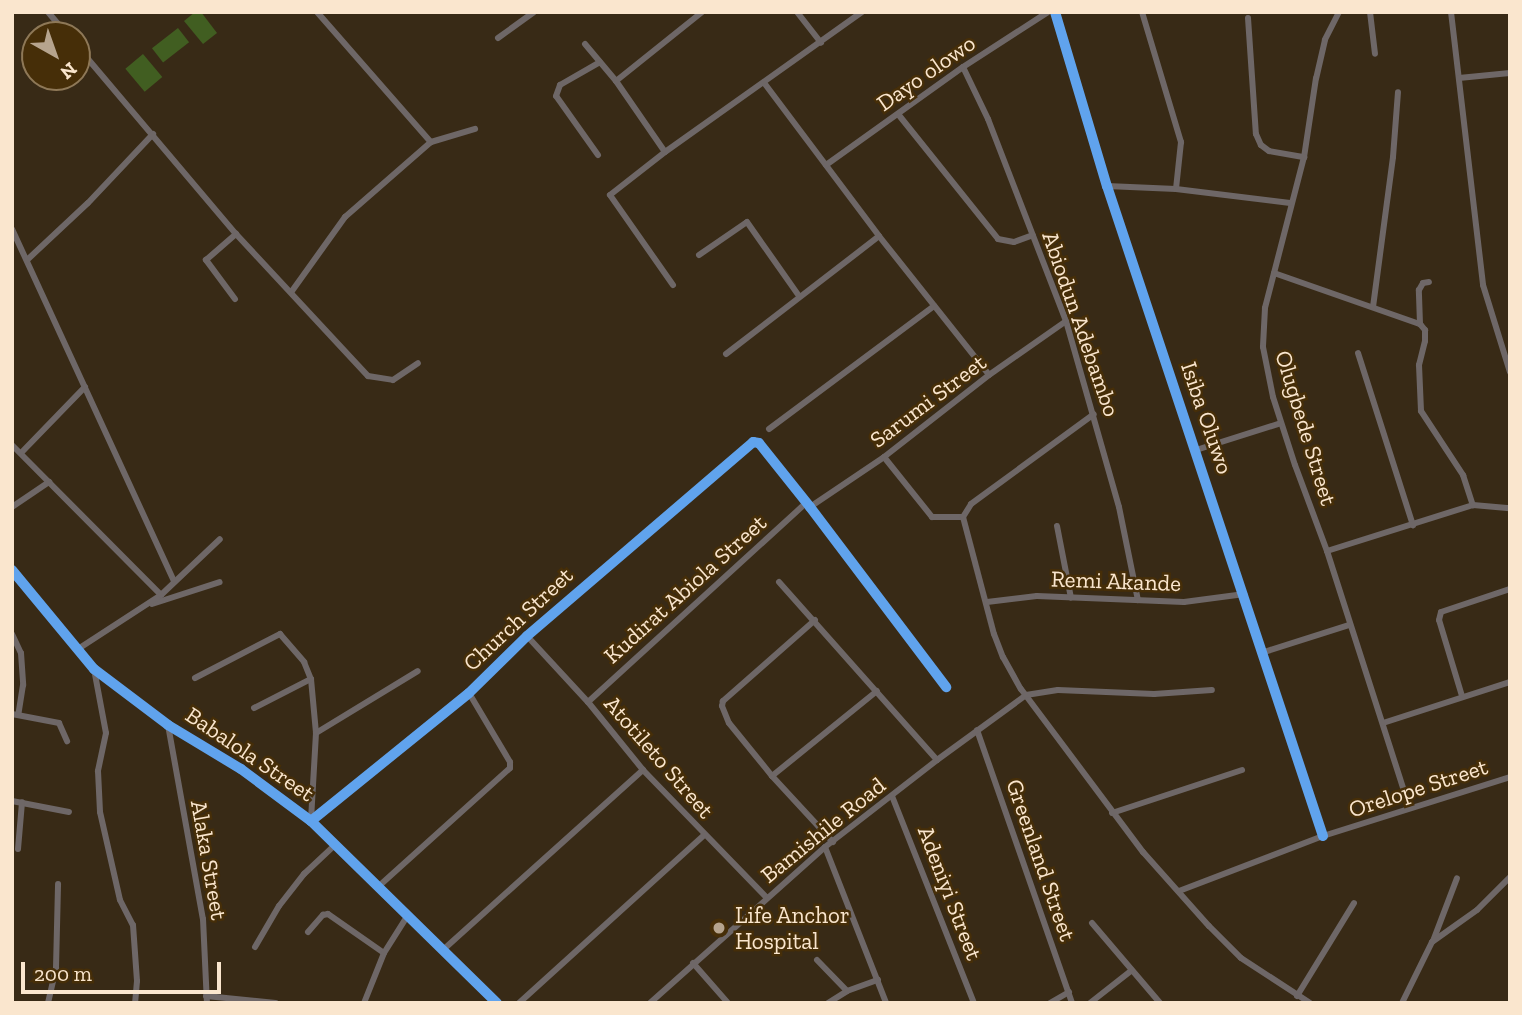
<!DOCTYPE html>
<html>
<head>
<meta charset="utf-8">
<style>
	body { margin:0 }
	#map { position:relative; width:1522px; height:1015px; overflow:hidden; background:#382a16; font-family:"Zilla Slab",serif }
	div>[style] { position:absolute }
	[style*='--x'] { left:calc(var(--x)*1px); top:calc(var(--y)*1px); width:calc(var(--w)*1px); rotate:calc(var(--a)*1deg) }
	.green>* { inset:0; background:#415e21; transform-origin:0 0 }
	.minor>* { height:6px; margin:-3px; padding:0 3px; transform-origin:3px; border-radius:3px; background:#6e6767 }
	.cycleway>* { height:10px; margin:-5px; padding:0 5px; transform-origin:5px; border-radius:5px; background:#60a3ed }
	.dots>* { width:19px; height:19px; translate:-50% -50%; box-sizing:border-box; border:4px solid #462e08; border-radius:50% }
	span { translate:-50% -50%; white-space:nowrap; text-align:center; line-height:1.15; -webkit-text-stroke:5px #462e08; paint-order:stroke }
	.street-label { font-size:23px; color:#fae6ce }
	.poi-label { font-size:23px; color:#fae6ce }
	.left { translate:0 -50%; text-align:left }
	.frame { position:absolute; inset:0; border:14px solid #fae6ce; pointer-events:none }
	.north { position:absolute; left:21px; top:21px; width:70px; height:70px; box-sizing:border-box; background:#462e08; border:2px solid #8e7857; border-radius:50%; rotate:140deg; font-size:19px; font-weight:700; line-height:28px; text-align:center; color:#fae6ce }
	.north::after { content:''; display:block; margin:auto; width:24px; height:32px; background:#b6a48e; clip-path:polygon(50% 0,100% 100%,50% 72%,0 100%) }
	.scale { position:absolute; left:21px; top:962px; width:200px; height:32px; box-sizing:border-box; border:4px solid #fae6ce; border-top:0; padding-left:9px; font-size:21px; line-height:24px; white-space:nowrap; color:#fae6ce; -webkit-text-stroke:5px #462e08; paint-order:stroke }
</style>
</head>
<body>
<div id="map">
	<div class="green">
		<div style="clip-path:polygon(195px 12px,201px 12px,217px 33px,203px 44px,184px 21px)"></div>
		<div style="left:178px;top:28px;width:18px;height:33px;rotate:52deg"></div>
		<div style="left:143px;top:54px;width:30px;height:23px;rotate:50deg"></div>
	</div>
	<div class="minor">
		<div style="--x:48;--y:12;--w:30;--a:50"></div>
		<div style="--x:317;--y:12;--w:173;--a:48.8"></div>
		<div style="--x:797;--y:12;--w:39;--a:52"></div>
		<div style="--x:1055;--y:12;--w:182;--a:73.4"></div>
		<div style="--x:1107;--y:186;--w:685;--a:71.62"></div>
		<div style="--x:1142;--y:12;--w:136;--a:73.3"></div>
		<div style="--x:1181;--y:142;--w:47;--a:96.1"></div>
		<div style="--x:1339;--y:12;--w:31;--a:117"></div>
		<div style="--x:1325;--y:40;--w:39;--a:103"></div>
		<div style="--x:1316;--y:78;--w:80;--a:98.6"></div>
		<div style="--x:1304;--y:157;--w:156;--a:104.5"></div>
		<div style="--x:1265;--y:308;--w:39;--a:93"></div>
		<div style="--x:1263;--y:347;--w:51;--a:78.7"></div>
		<div style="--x:1273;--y:397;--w:71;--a:72.1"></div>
		<div style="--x:1295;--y:465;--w:92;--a:69.6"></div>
		<div style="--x:1327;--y:551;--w:269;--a:72.2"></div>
		<div style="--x:1370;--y:12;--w:42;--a:83.2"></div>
		<div style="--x:1451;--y:12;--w:275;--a:83.3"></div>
		<div style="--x:1483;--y:285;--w:91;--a:72.8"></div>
		<div style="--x:1248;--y:18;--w:116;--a:86.1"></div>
		<div style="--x:1256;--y:134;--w:12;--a:66"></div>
		<div style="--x:1261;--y:145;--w:10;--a:37"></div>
		<div style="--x:1269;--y:151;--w:36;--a:10"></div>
		<div style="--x:498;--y:38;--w:44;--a:-35.8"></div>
		<div style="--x:585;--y:44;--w:48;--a:50"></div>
		<div style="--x:616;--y:81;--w:86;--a:55.4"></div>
		<div style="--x:77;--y:46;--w:246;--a:49.8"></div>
		<div style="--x:236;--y:234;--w:194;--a:47.1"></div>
		<div style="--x:368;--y:376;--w:25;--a:9"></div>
		<div style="--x:393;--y:380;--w:30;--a:-34"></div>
		<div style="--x:963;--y:67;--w:58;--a:64.3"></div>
		<div style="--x:988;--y:119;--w:217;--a:68.9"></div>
		<div style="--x:1066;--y:321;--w:193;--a:74.1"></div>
		<div style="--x:1119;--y:507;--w:95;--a:78.5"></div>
		<div style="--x:1459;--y:78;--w:51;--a:-5.6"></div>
		<div style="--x:616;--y:81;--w:110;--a:-38.7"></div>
		<div style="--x:765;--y:84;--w:190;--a:53.1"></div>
		<div style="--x:879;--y:236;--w:177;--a:51.6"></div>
		<div style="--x:898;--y:114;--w:160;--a:51.3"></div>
		<div style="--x:998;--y:239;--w:16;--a:11"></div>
		<div style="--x:1014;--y:242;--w:20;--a:-20"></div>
		<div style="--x:598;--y:155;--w:72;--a:-125.4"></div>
		<div style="--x:556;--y:96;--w:12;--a:-70"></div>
		<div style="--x:560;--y:85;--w:46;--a:-29.9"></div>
		<div style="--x:826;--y:165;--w:168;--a:-35.6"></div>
		<div style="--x:963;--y:67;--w:101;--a:-32.9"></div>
		<div style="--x:1107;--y:186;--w:69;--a:2.5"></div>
		<div style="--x:1176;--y:189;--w:115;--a:7"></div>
		<div style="--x:12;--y:229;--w:388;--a:65.3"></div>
		<div style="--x:699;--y:255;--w:58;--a:-34.5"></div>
		<div style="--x:747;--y:222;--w:90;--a:54.9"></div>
		<div style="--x:27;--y:260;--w:83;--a:-43.1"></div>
		<div style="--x:88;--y:203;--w:95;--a:-46.7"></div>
		<div style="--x:1274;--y:273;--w:155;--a:19.3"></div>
		<div style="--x:673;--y:285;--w:110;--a:-125"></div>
		<div style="--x:610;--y:195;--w:70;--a:-38"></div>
		<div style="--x:665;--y:152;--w:242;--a:-35.4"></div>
		<div style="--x:292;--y:291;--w:91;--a:-54.4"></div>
		<div style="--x:345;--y:217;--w:114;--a:-41.1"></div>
		<div style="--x:431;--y:142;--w:46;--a:-16.5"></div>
		<div style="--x:235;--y:299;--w:49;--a:-126.6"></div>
		<div style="--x:206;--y:260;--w:40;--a:-41"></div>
		<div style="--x:1373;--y:307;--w:151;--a:-82.4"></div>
		<div style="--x:1393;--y:157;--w:65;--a:-85.6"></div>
		<div style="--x:1420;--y:324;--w:8;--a:50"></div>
		<div style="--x:1425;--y:330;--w:11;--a:90"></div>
		<div style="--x:1425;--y:341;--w:25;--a:104"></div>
		<div style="--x:1419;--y:365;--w:46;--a:87.5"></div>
		<div style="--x:1421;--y:411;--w:77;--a:56.7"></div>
		<div style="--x:1463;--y:475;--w:32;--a:72"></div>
		<div style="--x:1420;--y:324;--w:34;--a:-92"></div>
		<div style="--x:1419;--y:290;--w:8;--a:-60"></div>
		<div style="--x:1423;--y:283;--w:6;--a:-9"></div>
		<div style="--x:1358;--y:353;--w:181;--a:72.3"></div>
		<div style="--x:726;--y:354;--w:193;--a:-37.6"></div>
		<div style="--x:769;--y:429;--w:206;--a:-36.7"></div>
		<div style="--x:12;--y:445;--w:211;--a:45.2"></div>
		<div style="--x:1196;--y:450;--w:89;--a:-17.6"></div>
		<div style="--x:21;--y:453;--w:92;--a:-45.9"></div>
		<div style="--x:884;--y:457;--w:77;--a:51.3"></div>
		<div style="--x:932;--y:517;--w:31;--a:0"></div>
		<div style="--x:963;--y:517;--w:15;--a:-58"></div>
		<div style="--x:971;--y:504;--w:152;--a:-36.2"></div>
		<div style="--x:12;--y:507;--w:45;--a:-34"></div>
		<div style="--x:810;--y:507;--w:89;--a:-34"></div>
		<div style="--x:884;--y:457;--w:133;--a:-38"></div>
		<div style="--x:989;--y:375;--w:94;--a:-35"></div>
		<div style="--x:963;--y:517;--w:121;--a:75.2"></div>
		<div style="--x:994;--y:634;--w:25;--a:69"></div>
		<div style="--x:1003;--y:657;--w:37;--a:61"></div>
		<div style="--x:1021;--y:689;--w:204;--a:53.2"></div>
		<div style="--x:1143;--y:852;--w:99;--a:48.3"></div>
		<div style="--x:1209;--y:926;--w:45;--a:45"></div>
		<div style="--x:1241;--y:958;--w:82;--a:33.1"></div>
		<div style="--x:1057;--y:526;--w:73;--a:79"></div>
		<div style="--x:1327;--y:551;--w:153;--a:-17.5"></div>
		<div style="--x:1473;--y:505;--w:37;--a:5"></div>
		<div style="--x:12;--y:570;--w:129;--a:50.4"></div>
		<div style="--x:94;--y:669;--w:93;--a:37.1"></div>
		<div style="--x:168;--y:725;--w:85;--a:31.1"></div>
		<div style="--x:241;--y:769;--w:87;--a:36.6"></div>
		<div style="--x:311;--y:821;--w:260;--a:44.4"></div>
		<div style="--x:779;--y:582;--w:238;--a:48.4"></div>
		<div style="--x:987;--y:602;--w:50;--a:-6.8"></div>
		<div style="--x:1037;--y:596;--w:147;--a:2.3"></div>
		<div style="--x:1184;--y:602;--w:61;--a:-7.6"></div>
		<div style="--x:152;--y:604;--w:71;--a:-17.9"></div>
		<div style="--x:815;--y:620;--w:123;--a:138.6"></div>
		<div style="--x:723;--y:701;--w:5;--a:101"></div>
		<div style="--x:722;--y:706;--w:18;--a:68"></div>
		<div style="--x:729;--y:723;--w:68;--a:50.9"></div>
		<div style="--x:772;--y:776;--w:90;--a:47.3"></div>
		<div style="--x:12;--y:634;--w:21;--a:65"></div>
		<div style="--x:21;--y:653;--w:32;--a:86"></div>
		<div style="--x:23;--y:685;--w:30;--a:99"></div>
		<div style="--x:527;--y:636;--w:90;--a:47.3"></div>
		<div style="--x:588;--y:702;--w:87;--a:51"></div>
		<div style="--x:643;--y:770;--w:178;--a:45.9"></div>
		<div style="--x:78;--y:649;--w:99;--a:-33"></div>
		<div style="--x:161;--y:595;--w:81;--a:-43.5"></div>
		<div style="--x:1261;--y:653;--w:92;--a:-17.7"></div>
		<div style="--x:94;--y:669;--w:65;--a:79.4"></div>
		<div style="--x:106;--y:733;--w:39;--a:102"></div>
		<div style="--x:98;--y:771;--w:41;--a:87.2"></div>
		<div style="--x:100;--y:812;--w:90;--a:77.2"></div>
		<div style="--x:120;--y:900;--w:28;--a:63"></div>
		<div style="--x:133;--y:925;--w:56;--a:85.9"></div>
		<div style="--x:137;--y:981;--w:22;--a:95"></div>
		<div style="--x:195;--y:678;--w:96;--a:-27.4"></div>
		<div style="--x:280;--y:634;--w:37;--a:49"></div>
		<div style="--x:304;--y:662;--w:18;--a:68"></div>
		<div style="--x:311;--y:679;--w:54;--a:84.7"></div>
		<div style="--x:316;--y:733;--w:88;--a:93.3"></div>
		<div style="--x:1462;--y:696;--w:79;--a:-106.8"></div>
		<div style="--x:1439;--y:620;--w:8;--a:-76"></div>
		<div style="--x:1441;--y:612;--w:73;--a:-18.4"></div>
		<div style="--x:588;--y:702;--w:295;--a:-42.4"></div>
		<div style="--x:254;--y:708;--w:64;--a:-27"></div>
		<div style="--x:12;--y:714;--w:48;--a:10.8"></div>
		<div style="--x:59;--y:723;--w:20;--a:66"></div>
		<div style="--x:1383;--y:723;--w:133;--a:-17.9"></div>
		<div style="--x:168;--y:725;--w:197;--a:79.8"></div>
		<div style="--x:203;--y:919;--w:84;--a:87.3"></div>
		<div style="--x:977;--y:730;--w:289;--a:70.8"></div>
		<div style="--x:316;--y:733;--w:119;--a:-31.3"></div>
		<div style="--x:772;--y:776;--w:135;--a:-39"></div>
		<div style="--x:892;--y:796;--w:223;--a:68.4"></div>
		<div style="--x:12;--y:801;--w:58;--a:10.9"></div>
		<div style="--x:1112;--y:813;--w:137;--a:-18.3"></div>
		<div style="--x:311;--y:821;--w:203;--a:-39"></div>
		<div style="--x:469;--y:693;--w:81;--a:-44.5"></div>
		<div style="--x:527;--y:636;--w:298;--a:-40.6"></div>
		<div style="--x:753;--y:442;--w:6;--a:9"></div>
		<div style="--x:759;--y:443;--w:82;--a:51.4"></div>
		<div style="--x:810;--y:507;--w:226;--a:52.9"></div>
		<div style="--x:825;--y:847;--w:168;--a:68.6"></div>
		<div style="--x:18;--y:849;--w:47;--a:-85.1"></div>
		<div style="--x:379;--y:886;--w:176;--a:-42"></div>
		<div style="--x:510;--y:768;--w:6;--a:-90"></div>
		<div style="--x:510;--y:762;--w:80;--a:-120.7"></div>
		<div style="--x:1179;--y:891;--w:154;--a:-20.9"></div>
		<div style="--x:1323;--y:836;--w:196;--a:-17.5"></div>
		<div style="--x:1092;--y:923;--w:105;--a:49.6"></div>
		<div style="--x:308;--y:932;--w:23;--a:-49"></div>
		<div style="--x:323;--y:915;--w:5;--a:-11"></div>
		<div style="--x:328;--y:914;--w:68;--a:34.9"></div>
		<div style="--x:1433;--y:941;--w:67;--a:-69.1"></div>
		<div style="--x:255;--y:947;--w:48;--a:-59.7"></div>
		<div style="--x:279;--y:906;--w:41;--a:-52"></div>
		<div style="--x:304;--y:874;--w:44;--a:-43.2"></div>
		<div style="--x:444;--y:949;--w:268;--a:-42"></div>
		<div style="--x:817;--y:960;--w:43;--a:45.9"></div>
		<div style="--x:693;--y:963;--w:53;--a:48.8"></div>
		<div style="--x:206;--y:996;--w:70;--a:5.7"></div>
		<div style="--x:1297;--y:996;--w:109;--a:-58.5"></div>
		<div style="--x:48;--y:1003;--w:36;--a:-77"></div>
		<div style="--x:56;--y:968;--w:84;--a:-88.6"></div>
		<div style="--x:364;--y:1003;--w:54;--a:-68.2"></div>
		<div style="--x:384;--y:953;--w:45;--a:-57.7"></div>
		<div style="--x:519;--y:1003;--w:250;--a:-42.2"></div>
		<div style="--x:650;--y:1003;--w:234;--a:-41.7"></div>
		<div style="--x:825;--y:847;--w:142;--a:-37.8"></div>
		<div style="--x:937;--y:760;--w:110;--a:-36.1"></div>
		<div style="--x:1026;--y:695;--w:32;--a:-9"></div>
		<div style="--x:1058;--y:690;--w:96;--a:2.4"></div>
		<div style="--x:1154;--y:694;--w:58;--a:-3.9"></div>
		<div style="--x:828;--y:1003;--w:22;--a:-32"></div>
		<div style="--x:847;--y:991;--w:33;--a:-20"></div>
		<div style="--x:1050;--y:1003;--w:22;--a:-30"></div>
		<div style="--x:1090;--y:1003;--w:52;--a:-38"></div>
		<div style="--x:1402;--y:1003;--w:68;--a:-63.8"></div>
		<div style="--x:1432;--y:942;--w:55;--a:-35.4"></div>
		<div style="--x:1477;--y:910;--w:47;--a:-45"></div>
	</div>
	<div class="cycleway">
		<div style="--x:1055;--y:12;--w:182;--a:73.4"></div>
		<div style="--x:1107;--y:186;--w:685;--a:71.62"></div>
		<div style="--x:12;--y:570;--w:129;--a:50.4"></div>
		<div style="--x:94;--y:669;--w:93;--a:37.1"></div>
		<div style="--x:168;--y:725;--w:85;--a:31.1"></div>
		<div style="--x:241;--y:769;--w:87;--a:36.6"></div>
		<div style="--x:311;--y:821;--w:260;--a:44.4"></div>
		<div style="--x:311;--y:821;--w:203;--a:-39"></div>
		<div style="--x:469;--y:693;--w:81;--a:-44.5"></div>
		<div style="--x:527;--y:636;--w:298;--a:-40.6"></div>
		<div style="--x:753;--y:442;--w:6;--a:9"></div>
		<div style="--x:759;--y:443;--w:82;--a:51.4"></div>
		<div style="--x:810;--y:507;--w:226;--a:52.9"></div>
	</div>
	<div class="dots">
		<div style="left:719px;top:928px;background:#b6a48e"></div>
	</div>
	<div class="street-label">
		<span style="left:926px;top:73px;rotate:-35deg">Dayo olowo</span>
		<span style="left:1081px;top:324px;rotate:71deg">Abiodun Adebambo</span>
		<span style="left:928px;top:401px;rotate:-37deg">Sarumi Street</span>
		<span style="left:1207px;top:418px;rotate:71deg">Isiba Oluwo</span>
		<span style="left:1306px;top:428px;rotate:73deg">Olugbede Street</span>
		<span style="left:1116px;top:581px;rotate:2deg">Remi Akande</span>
		<span style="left:685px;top:589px;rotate:-42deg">Kudirat Abiola Street</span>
		<span style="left:518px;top:619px;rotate:-43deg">Church Street</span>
		<span style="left:250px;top:754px;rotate:34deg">Babalola Street</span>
		<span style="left:659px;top:757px;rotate:49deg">Atotileto Street</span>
		<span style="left:1418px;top:788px;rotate:-18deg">Orelope Street</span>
		<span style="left:823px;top:830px;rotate:-39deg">Bamishile Road</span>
		<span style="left:209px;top:860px;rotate:80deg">Alaka Street</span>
		<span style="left:1041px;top:860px;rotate:71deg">Greenland Street</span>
		<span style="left:950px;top:893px;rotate:69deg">Adeniyi Street</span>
	</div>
	<div class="poi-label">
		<span class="left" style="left:735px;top:928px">Life Anchor<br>Hospital</span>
	</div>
	<div class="frame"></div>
	<div class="north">N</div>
	<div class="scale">200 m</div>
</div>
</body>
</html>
